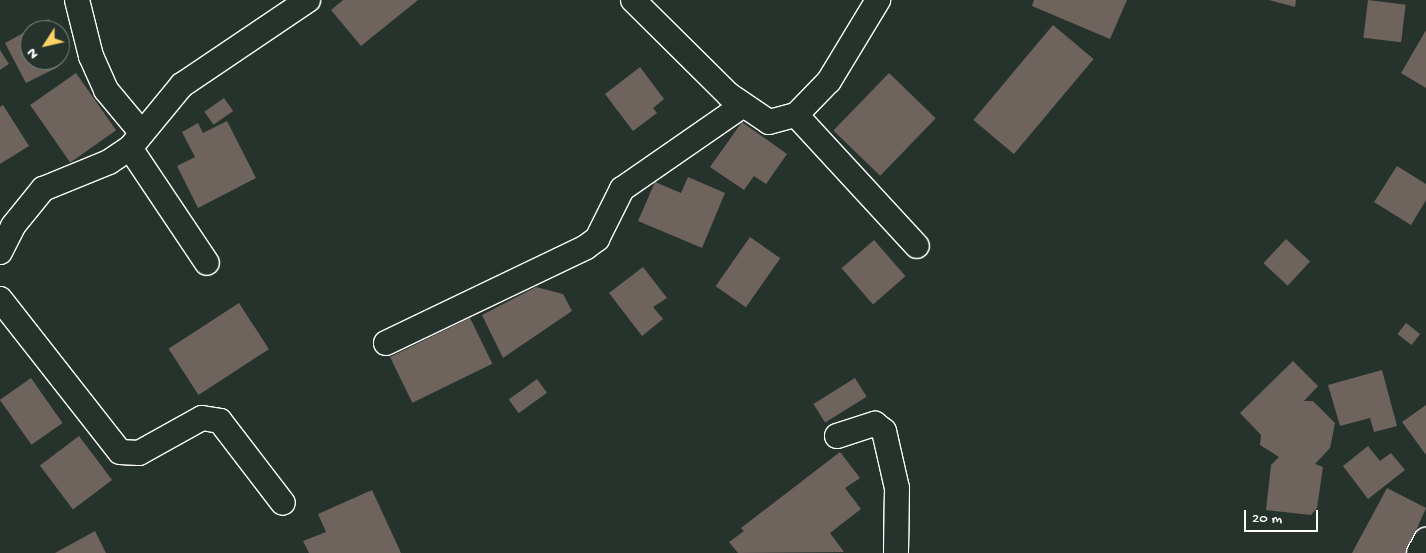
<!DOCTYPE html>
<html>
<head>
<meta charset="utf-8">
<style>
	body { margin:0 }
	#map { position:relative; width:1426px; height:553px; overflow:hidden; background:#26332d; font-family:"Gochi Hand",sans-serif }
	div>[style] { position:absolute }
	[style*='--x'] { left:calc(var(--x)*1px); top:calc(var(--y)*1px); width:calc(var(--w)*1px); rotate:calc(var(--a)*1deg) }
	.building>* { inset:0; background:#6f635d; transform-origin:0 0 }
	.roads { filter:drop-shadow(1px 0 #fff) drop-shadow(-1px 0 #fff) drop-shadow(0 1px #fff) drop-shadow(0 -1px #fff) }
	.street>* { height:24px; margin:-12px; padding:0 12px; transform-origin:12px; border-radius:12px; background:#26332d }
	span { translate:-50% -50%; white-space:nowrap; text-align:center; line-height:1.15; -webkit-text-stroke:5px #26332d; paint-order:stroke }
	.north { position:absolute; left:20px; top:20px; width:50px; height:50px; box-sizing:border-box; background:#26332d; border:1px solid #7d8581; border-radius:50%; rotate:235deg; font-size:14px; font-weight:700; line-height:20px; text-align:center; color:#fff }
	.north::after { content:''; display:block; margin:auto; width:18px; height:22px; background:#ffd166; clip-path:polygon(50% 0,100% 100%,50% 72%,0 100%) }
	.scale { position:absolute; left:1244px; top:510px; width:74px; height:22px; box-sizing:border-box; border:2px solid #fff; border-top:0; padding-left:6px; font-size:15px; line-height:18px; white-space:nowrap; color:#fff; -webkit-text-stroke:4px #26332d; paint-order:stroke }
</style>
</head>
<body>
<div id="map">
	<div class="building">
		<div style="clip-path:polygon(343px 0,418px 0,361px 46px,331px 10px)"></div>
		<div style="clip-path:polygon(1034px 0,1127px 0,1110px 39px,1032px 6px)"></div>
		<div style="clip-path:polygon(1269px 0,1296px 0,1295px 7px)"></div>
		<div style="left:1368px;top:0;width:38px;height:38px;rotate:7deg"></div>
		<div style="clip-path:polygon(49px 19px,55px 30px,30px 30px,30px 60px,54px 60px,58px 67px,26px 83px,5px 43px)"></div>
		<div style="left:1053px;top:25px;width:53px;height:124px;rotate:40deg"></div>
		<div style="clip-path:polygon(1426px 30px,1426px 88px,1401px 73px)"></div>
		<div style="clip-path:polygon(0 50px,9px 64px,0 70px)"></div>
		<div style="clip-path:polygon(640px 67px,664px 99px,653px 108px,657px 113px,633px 131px,605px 94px)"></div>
		<div style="left:76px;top:73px;width:70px;height:56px;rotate:55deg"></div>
		<div style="left:889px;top:73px;width:65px;height:80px;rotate:44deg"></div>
		<div style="left:224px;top:98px;width:16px;height:24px;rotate:55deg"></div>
		<div style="clip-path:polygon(3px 105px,29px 146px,0 164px,0 107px)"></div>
		<div style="clip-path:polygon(227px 121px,256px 178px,198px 208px,177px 166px,195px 157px,182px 132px,198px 123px,203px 133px)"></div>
		<div style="clip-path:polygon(742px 122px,787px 154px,766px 184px,754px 176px,744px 190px,710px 167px)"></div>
		<div style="clip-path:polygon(1397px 166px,1426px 184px,1426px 200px,1411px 225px,1374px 202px)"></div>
		<div style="clip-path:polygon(688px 177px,725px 193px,702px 248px,638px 221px,655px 182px,681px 193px)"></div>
		<div style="left:750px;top:237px;width:37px;height:60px;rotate:35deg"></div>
		<div style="left:1286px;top:239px;width:33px;height:33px;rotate:43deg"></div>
		<div style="left:874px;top:240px;width:48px;height:43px;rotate:49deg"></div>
		<div style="clip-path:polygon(643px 267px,667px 298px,653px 307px,663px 319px,642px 336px,609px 293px)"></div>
		<div style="clip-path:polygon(536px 287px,563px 294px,572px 311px,503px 358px,482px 315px)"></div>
		<div style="left:239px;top:303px;width:55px;height:84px;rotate:57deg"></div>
		<div style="left:470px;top:318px;width:51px;height:89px;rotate:64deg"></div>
		<div style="left:1406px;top:323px;width:18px;height:14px;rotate:38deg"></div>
		<div style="clip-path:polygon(1293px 361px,1318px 386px,1304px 401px,1313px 401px,1335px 423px,1330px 448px,1315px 464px,1323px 467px,1317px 508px,1311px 515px,1266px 510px,1271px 465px,1279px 457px,1260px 445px,1261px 435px,1240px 413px)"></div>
		<div style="clip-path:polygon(1382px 370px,1397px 426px,1374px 432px,1370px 418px,1340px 426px,1328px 385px)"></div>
		<div style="left:31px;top:378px;width:55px;height:38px;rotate:55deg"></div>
		<div style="left:855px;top:378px;width:22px;height:49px;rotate:58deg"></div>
		<div style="left:537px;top:379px;width:17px;height:35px;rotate:54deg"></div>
		<div style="clip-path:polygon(1426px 405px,1426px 455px,1402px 422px)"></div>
		<div style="left:79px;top:436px;width:55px;height:49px;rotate:53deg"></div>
		<div style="clip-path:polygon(1368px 446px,1380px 461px,1391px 453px,1405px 470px,1368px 499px,1343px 466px)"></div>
		<div style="clip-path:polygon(840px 452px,860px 478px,845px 488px,861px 509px,830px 533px,844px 552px,738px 553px,729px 542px,744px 531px,741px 528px)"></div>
		<div style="clip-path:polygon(1387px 488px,1426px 508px,1406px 553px,1352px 553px)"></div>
		<div style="clip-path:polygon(372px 490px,401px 553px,309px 553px,303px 541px,326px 532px,318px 514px)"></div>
		<div style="clip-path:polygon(95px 531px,106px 553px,55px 553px)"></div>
	</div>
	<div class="roads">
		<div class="street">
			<div style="--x:77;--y:0;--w:58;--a:76"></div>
			<div style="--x:91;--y:56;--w:37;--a:66"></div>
			<div style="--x:106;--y:90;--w:55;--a:50.2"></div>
			<div style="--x:633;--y:0;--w:135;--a:44.7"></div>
			<div style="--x:729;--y:95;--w:48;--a:34"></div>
			<div style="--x:769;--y:122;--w:28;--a:-15"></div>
			<div style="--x:796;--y:115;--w:47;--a:-45.9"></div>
			<div style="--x:829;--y:81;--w:95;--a:-58.8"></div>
			<div style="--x:796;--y:115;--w:178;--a:47.3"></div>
			<div style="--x:130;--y:148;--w:138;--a:56.2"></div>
			<div style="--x:0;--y:252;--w:29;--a:-63"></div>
			<div style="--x:13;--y:226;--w:48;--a:-51"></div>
			<div style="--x:43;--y:189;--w:71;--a:-22.2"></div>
			<div style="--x:109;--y:162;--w:25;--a:-34"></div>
			<div style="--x:130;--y:148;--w:82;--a:-50.5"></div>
			<div style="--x:182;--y:85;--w:152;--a:-34"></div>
			<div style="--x:0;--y:299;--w:194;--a:51.9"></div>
			<div style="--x:120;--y:452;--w:19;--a:3"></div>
			<div style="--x:139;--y:453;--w:72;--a:-29.1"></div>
			<div style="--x:202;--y:418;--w:18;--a:9"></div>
			<div style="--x:220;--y:421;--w:103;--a:52.5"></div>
			<div style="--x:386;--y:343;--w:222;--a:-25.6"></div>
			<div style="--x:586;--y:247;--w:14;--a:-36"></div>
			<div style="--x:597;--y:239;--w:56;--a:-63.4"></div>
			<div style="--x:622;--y:189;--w:146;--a:-34.7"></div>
			<div style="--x:837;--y:436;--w:40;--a:-18"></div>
			<div style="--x:875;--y:424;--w:11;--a:38"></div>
			<div style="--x:884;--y:431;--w:58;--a:77.2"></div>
			<div style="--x:897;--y:488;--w:65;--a:90.9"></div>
			<div style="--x:1419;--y:553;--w:15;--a:-62"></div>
		</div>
	</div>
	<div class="north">N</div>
	<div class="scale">20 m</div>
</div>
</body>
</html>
